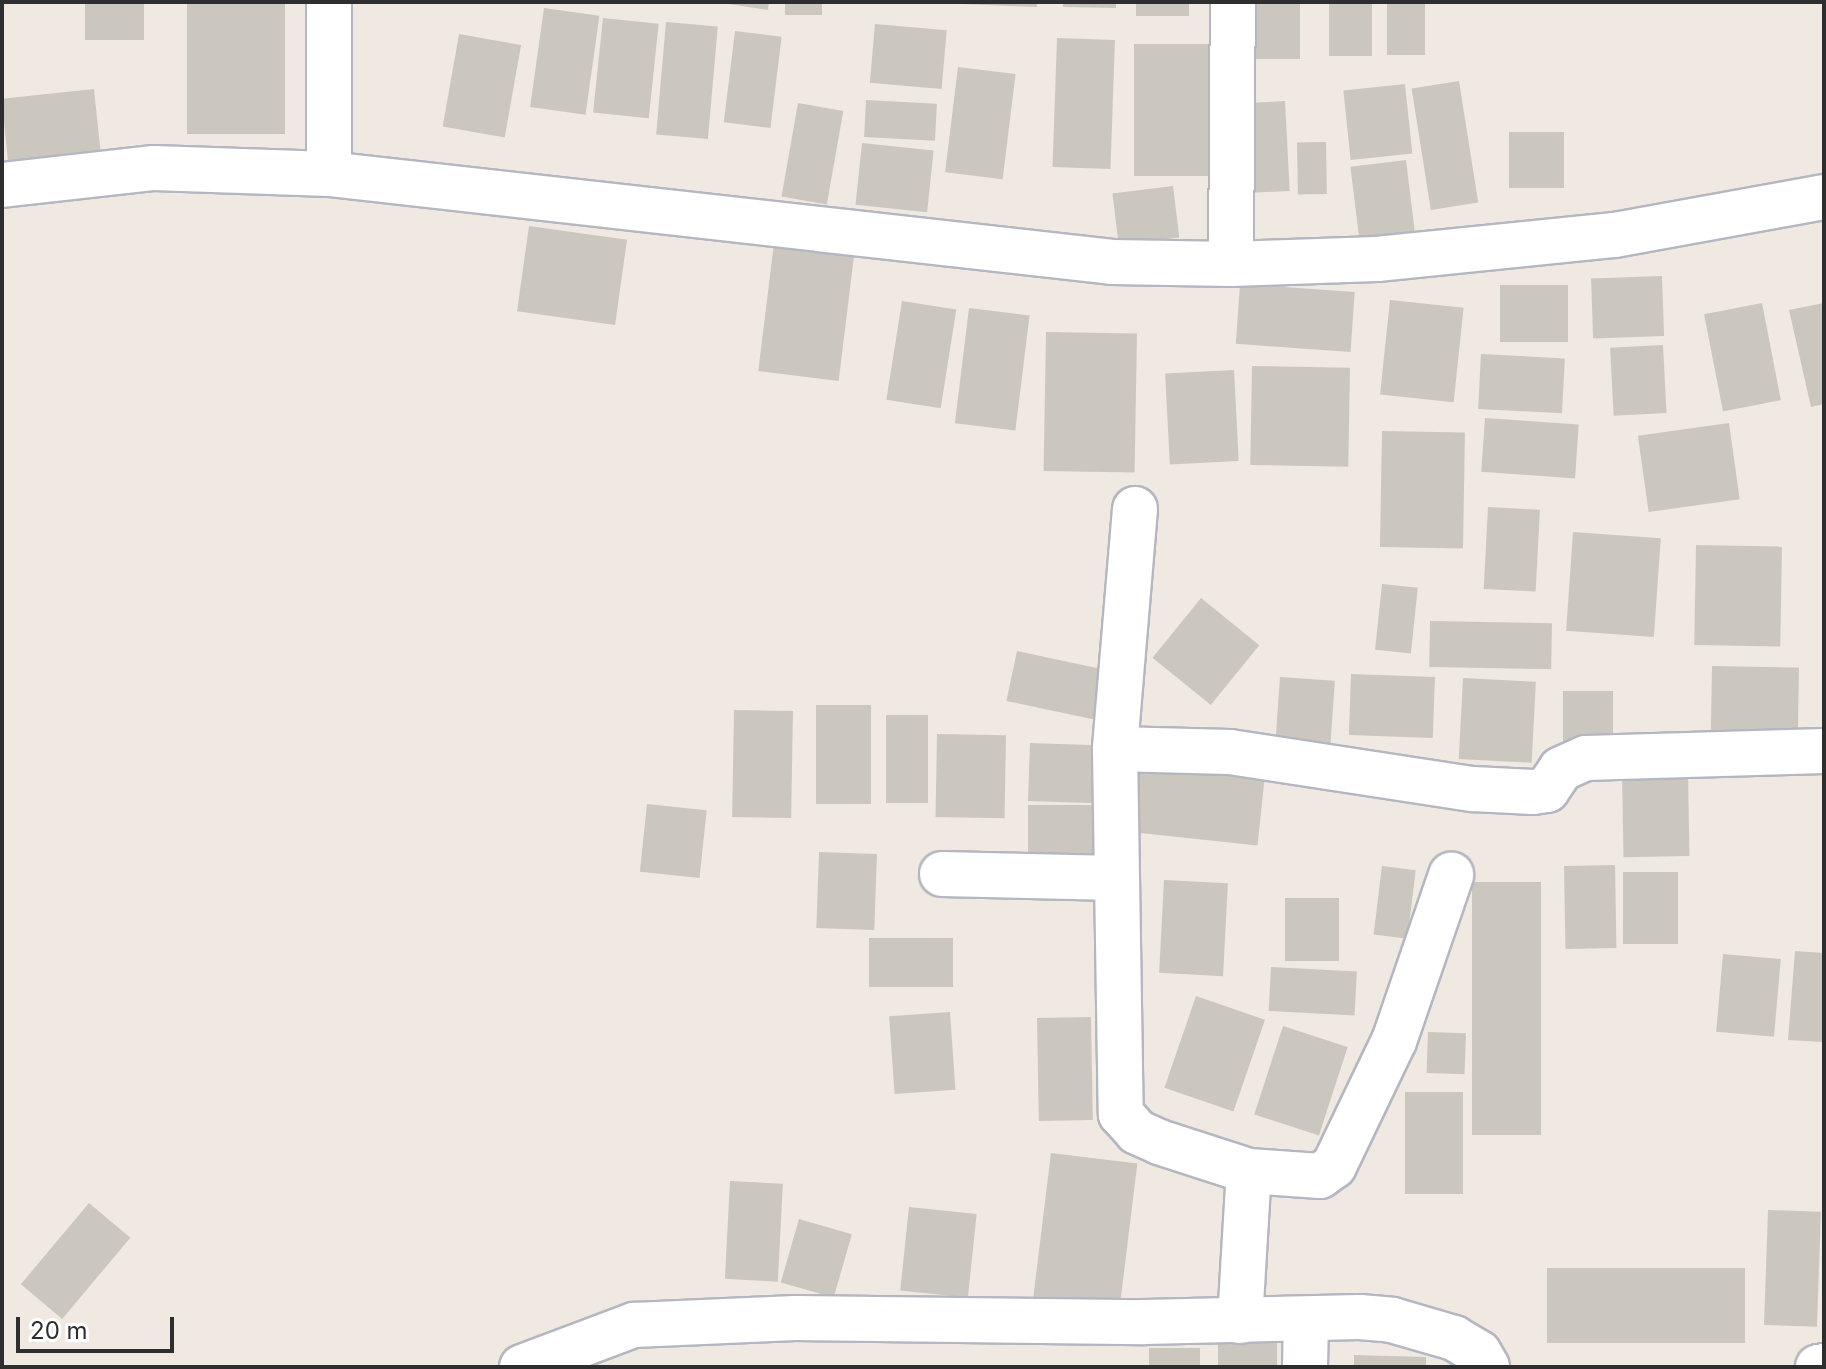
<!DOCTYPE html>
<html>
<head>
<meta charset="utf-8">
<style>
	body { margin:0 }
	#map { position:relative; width:1826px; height:1369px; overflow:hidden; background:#efe9e1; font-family:Inter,sans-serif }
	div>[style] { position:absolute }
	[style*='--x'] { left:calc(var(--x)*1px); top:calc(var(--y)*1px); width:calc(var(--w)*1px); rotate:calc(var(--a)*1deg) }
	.building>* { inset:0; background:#cbc7bf; transform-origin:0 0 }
	.roads { filter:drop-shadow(2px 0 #b4b7c1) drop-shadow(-2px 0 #b4b7c1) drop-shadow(0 2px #b4b7c1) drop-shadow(0 -2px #b4b7c1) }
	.minor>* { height:44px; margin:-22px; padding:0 22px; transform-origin:22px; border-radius:22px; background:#fff }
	span { translate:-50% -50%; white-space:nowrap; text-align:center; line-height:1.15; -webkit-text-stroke:6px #fff; paint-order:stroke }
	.frame { position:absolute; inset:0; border:4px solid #2e2e2e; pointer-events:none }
	.scale { position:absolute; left:16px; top:1317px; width:158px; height:36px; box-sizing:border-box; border:4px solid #2e2e2e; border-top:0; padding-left:10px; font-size:24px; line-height:28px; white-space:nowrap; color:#2e2e2e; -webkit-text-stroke:6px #fff; paint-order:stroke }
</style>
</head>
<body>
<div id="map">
	<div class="building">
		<div style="left:85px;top:2px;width:59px;height:38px"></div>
		<div style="left:187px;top:2px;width:98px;height:132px"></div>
		<div style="clip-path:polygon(716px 2px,769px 2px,768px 10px)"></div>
		<div style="left:785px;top:2px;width:37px;height:13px"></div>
		<div style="clip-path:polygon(910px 2px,1037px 2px,1037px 7px)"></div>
		<div style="clip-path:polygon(1063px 2px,1116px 2px,1116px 8px,1063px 7px)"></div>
		<div style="left:1136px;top:2px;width:53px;height:14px"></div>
		<div style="left:1248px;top:2px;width:52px;height:57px"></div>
		<div style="left:1329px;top:2px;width:43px;height:54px"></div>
		<div style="left:1387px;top:2px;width:38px;height:53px"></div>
		<div style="left:544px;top:8px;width:56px;height:100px;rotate:8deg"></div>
		<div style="left:603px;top:18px;width:56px;height:95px;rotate:6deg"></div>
		<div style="left:666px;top:22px;width:52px;height:113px;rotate:5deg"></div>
		<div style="left:875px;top:24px;width:72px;height:59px;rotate:5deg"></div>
		<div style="left:735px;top:31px;width:47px;height:92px;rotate:7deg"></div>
		<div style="left:459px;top:34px;width:63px;height:94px;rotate:10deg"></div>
		<div style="left:1057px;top:38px;width:58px;height:129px;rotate:2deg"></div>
		<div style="left:1134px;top:44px;width:80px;height:132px"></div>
		<div style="left:958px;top:67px;width:58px;height:106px;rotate:7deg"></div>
		<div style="left:1459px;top:81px;width:123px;height:48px;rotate:81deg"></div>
		<div style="left:1405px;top:84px;width:70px;height:62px;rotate:84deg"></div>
		<div style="left:94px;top:89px;width:62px;height:93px;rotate:84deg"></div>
		<div style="left:866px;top:100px;width:71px;height:37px;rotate:3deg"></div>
		<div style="left:1285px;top:101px;width:90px;height:47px;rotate:87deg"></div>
		<div style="left:798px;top:103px;width:46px;height:95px;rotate:10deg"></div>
		<div style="left:1509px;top:132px;width:55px;height:56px"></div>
		<div style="left:1326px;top:142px;width:52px;height:29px;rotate:89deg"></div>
		<div style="left:862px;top:143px;width:72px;height:62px;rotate:6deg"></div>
		<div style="left:1406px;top:160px;width:72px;height:56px;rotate:83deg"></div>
		<div style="left:1173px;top:186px;width:52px;height:61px;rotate:83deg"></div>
		<div style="left:529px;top:226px;width:99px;height:86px;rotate:8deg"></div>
		<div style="left:774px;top:243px;width:81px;height:129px;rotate:7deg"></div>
		<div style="left:1662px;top:276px;width:60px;height:71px;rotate:88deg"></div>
		<div style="left:1240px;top:284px;width:115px;height:60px;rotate:4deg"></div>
		<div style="left:1500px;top:285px;width:68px;height:57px"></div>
		<div style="left:1390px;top:300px;width:74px;height:95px;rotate:6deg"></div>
		<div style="left:902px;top:301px;width:55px;height:100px;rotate:9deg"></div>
		<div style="left:1762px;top:303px;width:99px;height:59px;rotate:79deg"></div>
		<div style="clip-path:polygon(1824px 303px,1824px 404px,1811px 407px,1789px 310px)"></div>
		<div style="left:969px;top:308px;width:61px;height:116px;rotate:7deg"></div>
		<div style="left:1046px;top:332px;width:91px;height:139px;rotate:1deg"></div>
		<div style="left:1663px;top:345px;width:68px;height:53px;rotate:87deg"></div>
		<div style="left:1481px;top:354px;width:84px;height:55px;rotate:3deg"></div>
		<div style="left:1252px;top:366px;width:98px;height:99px;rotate:1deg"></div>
		<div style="left:1234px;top:370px;width:91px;height:69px;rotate:87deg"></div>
		<div style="left:1485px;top:418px;width:94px;height:54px;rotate:4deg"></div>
		<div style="left:1729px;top:423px;width:77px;height:92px;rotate:82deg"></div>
		<div style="left:1382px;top:431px;width:83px;height:116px;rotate:1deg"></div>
		<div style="left:1488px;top:507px;width:52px;height:82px;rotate:3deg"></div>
		<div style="left:1573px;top:532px;width:88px;height:99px;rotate:4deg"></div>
		<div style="left:1696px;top:545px;width:86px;height:100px;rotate:1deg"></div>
		<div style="left:1382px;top:584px;width:36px;height:66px;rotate:6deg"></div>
		<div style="left:1201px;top:598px;width:75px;height:77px;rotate:39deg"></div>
		<div style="left:1430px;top:621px;width:122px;height:46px;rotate:1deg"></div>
		<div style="left:1017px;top:651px;width:91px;height:51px;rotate:12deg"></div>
		<div style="left:1712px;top:666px;width:87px;height:72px;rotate:1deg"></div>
		<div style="left:1351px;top:674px;width:84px;height:61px;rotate:2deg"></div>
		<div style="left:1280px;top:677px;width:55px;height:71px;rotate:4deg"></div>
		<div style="left:1463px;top:678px;width:73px;height:81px;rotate:3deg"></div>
		<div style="left:1563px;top:691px;width:50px;height:54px"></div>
		<div style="left:816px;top:705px;width:55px;height:99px"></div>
		<div style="left:734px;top:710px;width:59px;height:107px;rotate:1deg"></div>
		<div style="left:886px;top:715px;width:42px;height:88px"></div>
		<div style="left:937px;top:734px;width:69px;height:83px;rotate:1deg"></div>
		<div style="left:1030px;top:743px;width:75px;height:58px;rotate:2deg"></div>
		<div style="left:1134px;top:758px;width:132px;height:74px;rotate:6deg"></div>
		<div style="left:1688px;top:771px;width:85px;height:66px;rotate:89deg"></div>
		<div style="left:647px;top:804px;width:60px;height:68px;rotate:6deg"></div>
		<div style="left:1028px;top:805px;width:68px;height:68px"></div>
		<div style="left:819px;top:852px;width:58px;height:76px;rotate:2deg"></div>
		<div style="left:1615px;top:865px;width:83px;height:51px;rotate:89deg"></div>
		<div style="left:1382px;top:866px;width:34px;height:69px;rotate:7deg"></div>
		<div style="left:1678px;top:872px;width:72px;height:55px;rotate:90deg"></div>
		<div style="left:1164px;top:880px;width:64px;height:93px;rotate:3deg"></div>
		<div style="left:1472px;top:882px;width:69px;height:253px"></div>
		<div style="left:1285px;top:898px;width:54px;height:63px"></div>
		<div style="left:953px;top:938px;width:49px;height:84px;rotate:90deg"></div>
		<div style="clip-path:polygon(1795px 951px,1824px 953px,1824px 1042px,1788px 1040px)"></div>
		<div style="left:1723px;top:954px;width:58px;height:78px;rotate:5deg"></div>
		<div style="left:1271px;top:967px;width:86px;height:44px;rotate:3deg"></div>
		<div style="left:1196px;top:996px;width:73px;height:97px;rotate:19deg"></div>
		<div style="left:950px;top:1012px;width:78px;height:61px;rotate:86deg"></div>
		<div style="left:1091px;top:1017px;width:103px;height:54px;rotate:89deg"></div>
		<div style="left:1283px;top:1026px;width:68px;height:93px;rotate:18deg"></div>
		<div style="left:1428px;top:1032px;width:38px;height:41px;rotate:2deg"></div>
		<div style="left:1405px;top:1092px;width:58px;height:102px"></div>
		<div style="left:1051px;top:1153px;width:87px;height:146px;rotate:7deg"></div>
		<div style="left:730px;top:1181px;width:53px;height:98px;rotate:3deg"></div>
		<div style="left:89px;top:1203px;width:54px;height:106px;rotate:40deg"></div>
		<div style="left:909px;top:1207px;width:68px;height:84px;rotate:6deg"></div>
		<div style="left:1768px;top:1210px;width:53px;height:115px;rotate:2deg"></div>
		<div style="left:799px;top:1219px;width:55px;height:66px;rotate:16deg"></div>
		<div style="left:1547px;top:1268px;width:198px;height:75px"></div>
		<div style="left:1218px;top:1342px;width:59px;height:25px"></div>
		<div style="left:1200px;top:1348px;width:19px;height:51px;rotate:90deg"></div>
		<div style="clip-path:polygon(1354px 1355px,1426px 1357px,1426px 1367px,1354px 1367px)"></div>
	</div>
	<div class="roads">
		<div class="minor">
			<div style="--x:329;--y:174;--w:172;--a:-90"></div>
			<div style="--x:2;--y:185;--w:153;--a:-6.4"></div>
			<div style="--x:154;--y:168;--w:175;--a:2"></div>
			<div style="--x:329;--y:174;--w:788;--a:6.41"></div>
			<div style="--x:1112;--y:262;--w:119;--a:1"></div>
			<div style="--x:1231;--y:264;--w:146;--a:-2"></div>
			<div style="--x:1377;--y:259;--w:239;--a:-5.8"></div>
			<div style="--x:1615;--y:235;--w:212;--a:-10.3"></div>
			<div style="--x:1231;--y:264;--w:262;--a:-89.6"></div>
			<div style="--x:1135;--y:509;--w:241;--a:94.8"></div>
			<div style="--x:1115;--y:749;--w:365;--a:89.1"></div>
			<div style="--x:1121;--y:1114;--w:24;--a:48"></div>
			<div style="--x:1137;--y:1132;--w:24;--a:24"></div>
			<div style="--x:1159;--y:1142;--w:95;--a:17.9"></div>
			<div style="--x:1249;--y:1171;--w:71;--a:4"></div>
			<div style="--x:1320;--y:1176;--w:17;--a:-36"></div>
			<div style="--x:1334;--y:1166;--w:139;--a:-64.4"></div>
			<div style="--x:1394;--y:1041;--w:176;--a:-71"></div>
			<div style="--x:1115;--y:749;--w:115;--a:1.5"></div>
			<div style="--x:1230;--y:752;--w:246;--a:8.7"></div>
			<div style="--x:1473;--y:789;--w:60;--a:2.9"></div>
			<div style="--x:1533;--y:792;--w:14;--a:-8"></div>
			<div style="--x:1547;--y:790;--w:25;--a:-56"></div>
			<div style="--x:1561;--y:769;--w:27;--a:-24"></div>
			<div style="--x:1586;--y:758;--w:238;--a:-1.7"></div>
			<div style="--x:942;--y:874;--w:173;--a:1.3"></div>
			<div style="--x:1240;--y:1321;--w:150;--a:-86.6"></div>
			<div style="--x:522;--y:1367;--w:120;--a:-20.6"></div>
			<div style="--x:634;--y:1325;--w:161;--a:-2.5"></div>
			<div style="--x:795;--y:1318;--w:349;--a:0.7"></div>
			<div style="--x:1144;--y:1322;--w:216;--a:-1.3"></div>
			<div style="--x:1360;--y:1317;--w:32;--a:5"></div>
			<div style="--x:1392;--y:1320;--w:65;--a:16.2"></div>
			<div style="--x:1454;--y:1338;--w:29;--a:31"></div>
			<div style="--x:1479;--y:1353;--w:16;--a:60"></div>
			<div style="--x:1305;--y:1367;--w:47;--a:-88.8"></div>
			<div style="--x:1818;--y:1367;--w:6;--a:-9"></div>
		</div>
	</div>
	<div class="frame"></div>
	<div class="scale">20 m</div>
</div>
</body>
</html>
